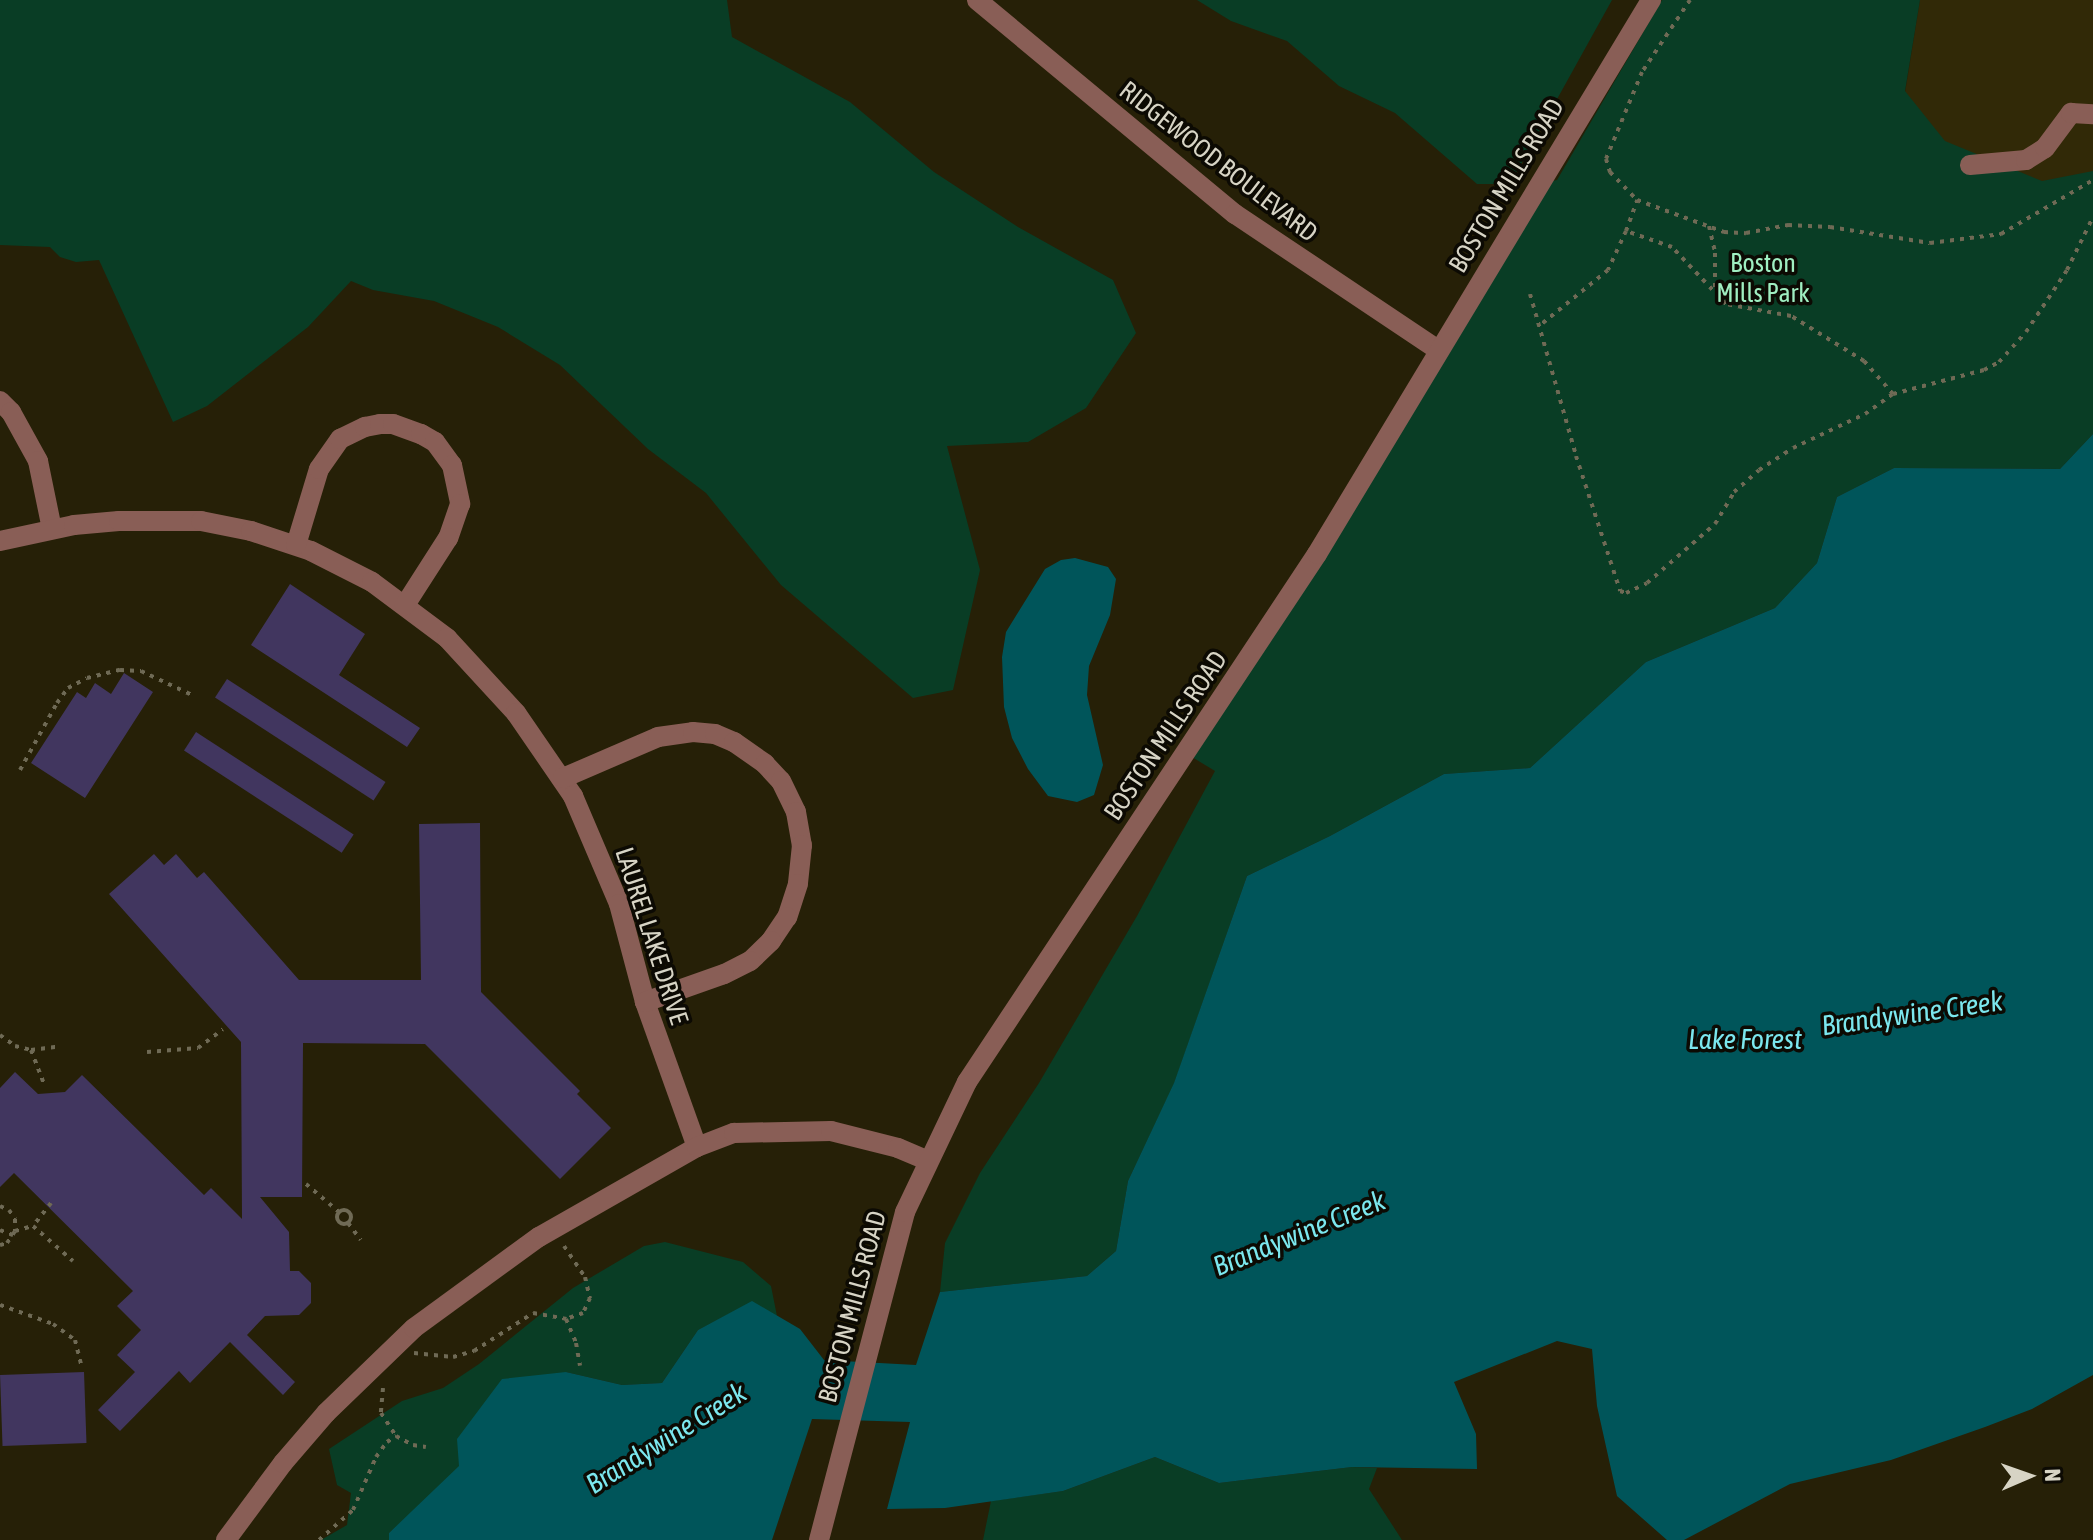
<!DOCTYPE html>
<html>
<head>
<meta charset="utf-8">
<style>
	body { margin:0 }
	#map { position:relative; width:2093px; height:1540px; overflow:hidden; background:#262007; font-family:"Asap Condensed",sans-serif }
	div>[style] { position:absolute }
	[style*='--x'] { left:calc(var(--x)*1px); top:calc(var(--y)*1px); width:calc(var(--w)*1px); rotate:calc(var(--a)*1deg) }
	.built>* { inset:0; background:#312907 }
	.green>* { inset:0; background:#093d25 }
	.water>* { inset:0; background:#00555a }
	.building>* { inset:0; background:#41365f; transform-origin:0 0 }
	.path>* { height:4px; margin-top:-2px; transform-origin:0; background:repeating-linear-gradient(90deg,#6f6a55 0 4px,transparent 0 10px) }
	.path>.ring { margin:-2px; padding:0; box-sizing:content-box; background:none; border:4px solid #6f6a55; border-radius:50% }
	.minor>* { height:20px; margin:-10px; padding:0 10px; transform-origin:10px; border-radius:10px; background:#895e56 }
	span { translate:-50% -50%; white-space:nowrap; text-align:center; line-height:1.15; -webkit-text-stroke:7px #0c0a03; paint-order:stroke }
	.street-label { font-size:26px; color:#d7d4c5 }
	.park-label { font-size:26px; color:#9feec1 }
	.water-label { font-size:28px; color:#7be7ee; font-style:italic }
	.north { position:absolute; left:1989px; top:1436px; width:80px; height:80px; -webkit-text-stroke:6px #0c0a03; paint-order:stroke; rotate:88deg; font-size:22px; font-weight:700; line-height:32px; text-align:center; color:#d7d4c5 }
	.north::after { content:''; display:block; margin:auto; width:28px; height:36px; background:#d7d4c5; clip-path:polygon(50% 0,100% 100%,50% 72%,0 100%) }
</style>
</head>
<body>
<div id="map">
	<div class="built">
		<div style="clip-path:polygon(1920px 0,2093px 0,2093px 195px,1893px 168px)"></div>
	</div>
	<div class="green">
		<div style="clip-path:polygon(0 0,727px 0,732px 37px,850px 102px,934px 172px,1018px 227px,1113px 280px,1136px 333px,1086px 408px,1028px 442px,947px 446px,980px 570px,953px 690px,913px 698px,781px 585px,706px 493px,648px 449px,560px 365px,498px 327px,434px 301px,373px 290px,351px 281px,308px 327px,207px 406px,173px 422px,99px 260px,76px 262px,60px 257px,50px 247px,0 245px)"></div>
		<div style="clip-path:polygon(1197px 0,1612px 0,1510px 184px,1477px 184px,1395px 113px,1339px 86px,1287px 41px,1231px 21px)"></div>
		<div style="clip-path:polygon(1662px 0,1920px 0,1905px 91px,1945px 141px,2042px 181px,2093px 171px,2093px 434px,2060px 469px,1894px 468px,1837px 497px,1817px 563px,1775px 608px,1646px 662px,1530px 768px,1444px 774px,1330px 836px,1247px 876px,1174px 1084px,1128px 1181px,1116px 1251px,1087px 1276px,940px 1292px,945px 1243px,980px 1173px,1039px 1083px,1137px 916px,1215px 771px,1187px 754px,1538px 184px,1557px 180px)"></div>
		<div style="clip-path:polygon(665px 1242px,743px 1262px,771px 1286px,777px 1316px,752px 1302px,698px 1330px,662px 1383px,622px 1385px,566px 1372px,389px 1533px,389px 1540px,321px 1540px,347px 1525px,351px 1493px,337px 1485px,329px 1449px,402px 1401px,443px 1388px,479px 1364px,573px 1288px,644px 1246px)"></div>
		<div style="clip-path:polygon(1155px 1457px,1219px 1483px,1352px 1467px,1377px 1468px,1369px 1489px,1402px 1540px,983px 1540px,991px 1501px,1063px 1491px)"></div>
	</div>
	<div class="water">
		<div style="clip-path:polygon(2093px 434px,2093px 1375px,2032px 1409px,1985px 1427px,1891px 1460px,1790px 1484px,1684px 1540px,1667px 1540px,1617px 1496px,1597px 1406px,1592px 1349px,1557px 1341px,1454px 1382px,1476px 1434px,1477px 1469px,1352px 1467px,1219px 1483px,1155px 1457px,1063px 1491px,945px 1508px,887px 1509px,910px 1422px,812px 1419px,772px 1540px,389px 1540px,389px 1533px,459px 1466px,457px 1439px,502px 1379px,566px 1372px,622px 1385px,662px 1383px,698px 1330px,752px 1301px,800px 1329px,824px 1360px,916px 1365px,940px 1292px,1087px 1276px,1116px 1251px,1128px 1181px,1174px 1083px,1247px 876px,1330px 836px,1444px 774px,1530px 768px,1646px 662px,1775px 608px,1817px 563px,1837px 497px,1894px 468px,2060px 469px)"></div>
		<div style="clip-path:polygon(1075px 558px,1108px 567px,1116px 579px,1110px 615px,1089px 666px,1087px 695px,1103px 765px,1094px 795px,1077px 802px,1048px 796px,1028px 769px,1012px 738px,1004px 707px,1002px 657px,1006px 632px,1045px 569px,1061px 560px)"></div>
	</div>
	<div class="building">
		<div style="clip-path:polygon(290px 584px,365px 634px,339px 675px,420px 728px,407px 747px,251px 645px)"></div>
		<div style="clip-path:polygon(124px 673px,153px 692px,85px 798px,31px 763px,77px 692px,86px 698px,95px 683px,111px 694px)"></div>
		<div style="left:227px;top:679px;width:189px;height:22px;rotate:33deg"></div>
		<div style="left:196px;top:732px;width:188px;height:22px;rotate:33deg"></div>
		<div style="clip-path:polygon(480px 823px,481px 992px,580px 1091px,577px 1094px,611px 1128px,560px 1179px,425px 1044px,303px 1043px,302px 1197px,260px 1197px,289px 1232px,290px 1271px,299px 1271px,311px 1283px,311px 1303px,299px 1315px,265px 1316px,247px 1335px,295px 1382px,283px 1395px,230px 1342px,190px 1383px,179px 1371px,120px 1431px,98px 1410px,135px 1372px,117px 1355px,141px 1330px,117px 1306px,133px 1291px,14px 1173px,0 1187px,0 1088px,15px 1072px,38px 1094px,65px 1092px,82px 1075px,204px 1195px,211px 1188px,242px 1219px,241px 1042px,109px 894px,154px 854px,164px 865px,176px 854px,197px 878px,204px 872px,299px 980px,421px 980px,419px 824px)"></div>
		<div style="left:84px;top:1372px;width:71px;height:84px;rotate:88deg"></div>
	</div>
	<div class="path">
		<div style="--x:1690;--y:0;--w:87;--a:123.7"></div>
		<div style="--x:1642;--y:72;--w:94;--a:112.5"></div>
		<div style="--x:1606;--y:159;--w:14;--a:73"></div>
		<div style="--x:1610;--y:172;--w:39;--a:46"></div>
		<div style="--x:1637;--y:200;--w:93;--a:20.2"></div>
		<div style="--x:1724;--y:232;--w:22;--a:3"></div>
		<div style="--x:1746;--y:233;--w:43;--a:-10.8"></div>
		<div style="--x:1788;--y:225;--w:42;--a:2.7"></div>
		<div style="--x:1830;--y:227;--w:101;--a:9.1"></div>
		<div style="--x:1930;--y:243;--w:72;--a:-7.2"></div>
		<div style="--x:2001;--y:234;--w:107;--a:-30.4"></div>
		<div style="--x:1709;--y:226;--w:28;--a:77"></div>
		<div style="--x:1715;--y:253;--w:38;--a:90"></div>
		<div style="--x:1626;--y:231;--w:33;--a:-70"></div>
		<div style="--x:1530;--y:294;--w:168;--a:74.1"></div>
		<div style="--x:1576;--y:456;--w:142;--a:71.9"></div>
		<div style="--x:1620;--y:591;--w:6;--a:18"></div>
		<div style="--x:1626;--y:593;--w:23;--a:-25"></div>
		<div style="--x:1647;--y:583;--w:90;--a:-40.9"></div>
		<div style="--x:1715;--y:524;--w:37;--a:-59"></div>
		<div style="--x:1734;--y:492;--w:33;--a:-41"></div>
		<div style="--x:1759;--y:470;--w:40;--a:-32.9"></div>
		<div style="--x:1793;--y:448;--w:80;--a:-25.3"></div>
		<div style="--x:1865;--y:414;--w:34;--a:-36"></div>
		<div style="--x:1893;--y:394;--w:44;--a:-131.3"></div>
		<div style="--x:1864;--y:361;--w:86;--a:-148.3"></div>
		<div style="--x:1791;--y:316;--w:66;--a:-169.5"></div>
		<div style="--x:1726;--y:304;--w:79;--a:-133.5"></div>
		<div style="--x:1672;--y:247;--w:49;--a:-160.8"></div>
		<div style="--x:1626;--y:231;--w:43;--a:114.8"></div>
		<div style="--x:1608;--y:270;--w:89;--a:140.9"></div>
		<div style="--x:1893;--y:394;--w:94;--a:-14.8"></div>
		<div style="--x:1984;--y:370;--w:17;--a:-28"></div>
		<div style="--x:1999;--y:362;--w:40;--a:-48"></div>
		<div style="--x:2026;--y:332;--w:74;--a:-56.5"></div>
		<div style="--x:2067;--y:270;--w:59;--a:-63.9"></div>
		<div style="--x:20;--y:770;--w:77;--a:-61.1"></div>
		<div style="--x:57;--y:703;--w:19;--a:-54"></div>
		<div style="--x:68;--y:688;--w:21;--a:-28"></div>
		<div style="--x:87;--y:678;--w:34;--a:-14"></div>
		<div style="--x:120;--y:670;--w:21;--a:3"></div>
		<div style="--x:141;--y:671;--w:56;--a:25.2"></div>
		<div style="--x:0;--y:1035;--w:19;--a:36"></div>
		<div style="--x:15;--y:1046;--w:16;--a:14"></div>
		<div style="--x:31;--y:1050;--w:26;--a:-7"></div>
		<div style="--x:31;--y:1050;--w:36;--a:69"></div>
		<div style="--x:147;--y:1052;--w:51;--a:-4.5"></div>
		<div style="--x:198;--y:1048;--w:31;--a:-37"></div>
		<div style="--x:306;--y:1184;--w:43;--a:40.3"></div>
		<div style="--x:51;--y:1203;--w:29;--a:128"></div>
		<div style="--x:33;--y:1226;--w:53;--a:41.2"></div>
		<div style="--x:0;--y:1206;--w:10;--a:24"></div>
		<div style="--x:9;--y:1210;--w:11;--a:56"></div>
		<div style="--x:15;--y:1219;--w:12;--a:90"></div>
		<div class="ring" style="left:337px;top:1210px;width:10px;height:10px"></div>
		<div style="--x:348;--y:1223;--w:21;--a:53"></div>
		<div style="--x:0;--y:1230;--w:14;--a:21"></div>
		<div style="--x:0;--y:1245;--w:7;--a:-16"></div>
		<div style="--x:7;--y:1243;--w:14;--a:-56"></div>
		<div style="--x:15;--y:1231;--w:19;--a:-16"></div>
		<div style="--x:564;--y:1246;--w:37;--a:56"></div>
		<div style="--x:585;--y:1277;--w:22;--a:77"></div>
		<div style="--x:590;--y:1298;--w:17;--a:115"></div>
		<div style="--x:583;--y:1313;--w:18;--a:161"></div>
		<div style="--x:0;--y:1305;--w:56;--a:19.7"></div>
		<div style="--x:53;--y:1324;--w:27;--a:36"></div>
		<div style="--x:75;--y:1340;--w:29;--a:76"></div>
		<div style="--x:414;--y:1353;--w:39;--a:6"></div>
		<div style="--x:453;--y:1357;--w:22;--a:-16"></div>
		<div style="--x:474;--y:1351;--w:70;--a:-32.8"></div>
		<div style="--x:533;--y:1313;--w:34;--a:10"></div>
		<div style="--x:566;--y:1319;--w:26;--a:67"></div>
		<div style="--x:576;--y:1343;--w:23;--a:80"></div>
		<div style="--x:383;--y:1388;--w:25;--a:95"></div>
		<div style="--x:381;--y:1413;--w:27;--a:57"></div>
		<div style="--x:319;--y:1540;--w:45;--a:-41.4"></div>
		<div style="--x:353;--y:1510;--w:58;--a:-66.5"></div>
		<div style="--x:376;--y:1457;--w:19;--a:-54"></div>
		<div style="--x:387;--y:1442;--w:11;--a:-34"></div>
		<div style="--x:396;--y:1436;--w:19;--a:28"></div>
		<div style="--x:413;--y:1445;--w:13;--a:9"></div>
	</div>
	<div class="minor">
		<div style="--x:977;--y:0;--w:335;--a:39.7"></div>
		<div style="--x:1235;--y:214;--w:244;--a:33.8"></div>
		<div style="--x:1970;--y:165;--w:56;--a:-5.1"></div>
		<div style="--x:2026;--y:160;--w:22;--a:-32"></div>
		<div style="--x:2045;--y:148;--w:44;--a:-53.4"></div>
		<div style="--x:2071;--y:113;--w:22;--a:3"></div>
		<div style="--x:0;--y:401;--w:16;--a:45"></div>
		<div style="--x:11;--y:412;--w:56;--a:61.1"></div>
		<div style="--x:38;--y:461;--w:69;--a:78.4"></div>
		<div style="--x:0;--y:541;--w:76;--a:-12.2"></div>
		<div style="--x:74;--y:525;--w:45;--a:-5.1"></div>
		<div style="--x:119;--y:521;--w:82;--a:0"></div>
		<div style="--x:201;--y:521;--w:51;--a:11.3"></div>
		<div style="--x:251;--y:531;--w:63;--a:18.4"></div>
		<div style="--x:311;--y:551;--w:68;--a:26.9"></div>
		<div style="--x:372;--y:582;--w:94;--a:36.7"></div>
		<div style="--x:447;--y:638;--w:102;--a:47.4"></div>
		<div style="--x:516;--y:713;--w:101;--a:55.5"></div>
		<div style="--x:573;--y:796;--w:117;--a:66.9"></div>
		<div style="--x:619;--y:904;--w:101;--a:75.1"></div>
		<div style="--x:645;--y:1002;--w:154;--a:70.3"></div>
		<div style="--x:296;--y:545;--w:79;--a:-73.2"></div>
		<div style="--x:319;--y:469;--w:37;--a:-55"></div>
		<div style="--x:340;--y:439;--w:28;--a:-26"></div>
		<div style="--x:365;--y:427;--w:15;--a:-11"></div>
		<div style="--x:380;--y:424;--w:13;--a:0"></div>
		<div style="--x:393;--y:424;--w:30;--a:20"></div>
		<div style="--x:421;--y:434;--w:16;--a:30"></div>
		<div style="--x:435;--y:442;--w:29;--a:54"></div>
		<div style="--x:452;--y:465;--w:40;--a:78"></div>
		<div style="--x:460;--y:504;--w:36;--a:109"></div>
		<div style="--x:448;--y:538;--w:80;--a:122.7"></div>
		<div style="--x:563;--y:778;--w:103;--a:-23.3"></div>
		<div style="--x:658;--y:737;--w:35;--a:-8"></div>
		<div style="--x:693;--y:732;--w:22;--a:5"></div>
		<div style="--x:715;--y:734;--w:21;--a:23"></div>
		<div style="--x:734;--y:742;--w:38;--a:35"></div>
		<div style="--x:765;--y:764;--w:23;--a:47"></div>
		<div style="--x:781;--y:781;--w:34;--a:64"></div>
		<div style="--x:796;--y:812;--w:34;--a:80"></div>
		<div style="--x:802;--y:845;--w:39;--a:96"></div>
		<div style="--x:798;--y:884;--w:35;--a:108"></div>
		<div style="--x:787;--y:917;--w:29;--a:124"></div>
		<div style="--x:771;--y:941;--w:29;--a:136"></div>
		<div style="--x:750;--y:961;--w:29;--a:153"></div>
		<div style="--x:724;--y:974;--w:84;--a:160.5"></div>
		<div style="--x:226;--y:1540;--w:96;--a:-53.5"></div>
		<div style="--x:283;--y:1463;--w:66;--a:-49.3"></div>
		<div style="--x:326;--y:1413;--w:122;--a:-44"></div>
		<div style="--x:414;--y:1328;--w:155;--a:-36.1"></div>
		<div style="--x:539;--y:1237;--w:182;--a:-29.7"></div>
		<div style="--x:697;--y:1147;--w:40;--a:-21"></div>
		<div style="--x:734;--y:1133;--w:97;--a:-1.2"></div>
		<div style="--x:831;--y:1131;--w:69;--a:14.2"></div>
		<div style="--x:898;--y:1148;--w:33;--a:23"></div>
		<div style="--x:819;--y:1540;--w:339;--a:-75.3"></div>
		<div style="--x:905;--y:1212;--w:144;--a:-64.5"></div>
		<div style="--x:967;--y:1082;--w:633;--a:-56.46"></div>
		<div style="--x:1317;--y:554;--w:647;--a:-58.91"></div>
	</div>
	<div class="street-label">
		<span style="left:1218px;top:162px;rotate:38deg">RIDGEWOOD BOULEVARD</span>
		<span style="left:1507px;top:186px;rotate:-59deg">BOSTON MILLS ROAD</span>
		<span style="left:1166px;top:736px;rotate:-56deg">BOSTON MILLS ROAD</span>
		<span style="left:651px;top:936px;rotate:72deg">LAUREL LAKE DRIVE</span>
		<span style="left:853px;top:1307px;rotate:-75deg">BOSTON MILLS ROAD</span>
	</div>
	<div class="park-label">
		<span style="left:1763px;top:279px">Boston<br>Mills Park</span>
	</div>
	<div class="water-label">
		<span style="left:1912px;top:1013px;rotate:-8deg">Brandywine Creek</span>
		<span style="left:1745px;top:1039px">Lake Forest</span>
		<span style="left:1299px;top:1233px;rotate:-22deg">Brandywine Creek</span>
		<span style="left:666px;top:1438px;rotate:-32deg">Brandywine Creek</span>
	</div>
	<div class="north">N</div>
</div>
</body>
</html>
